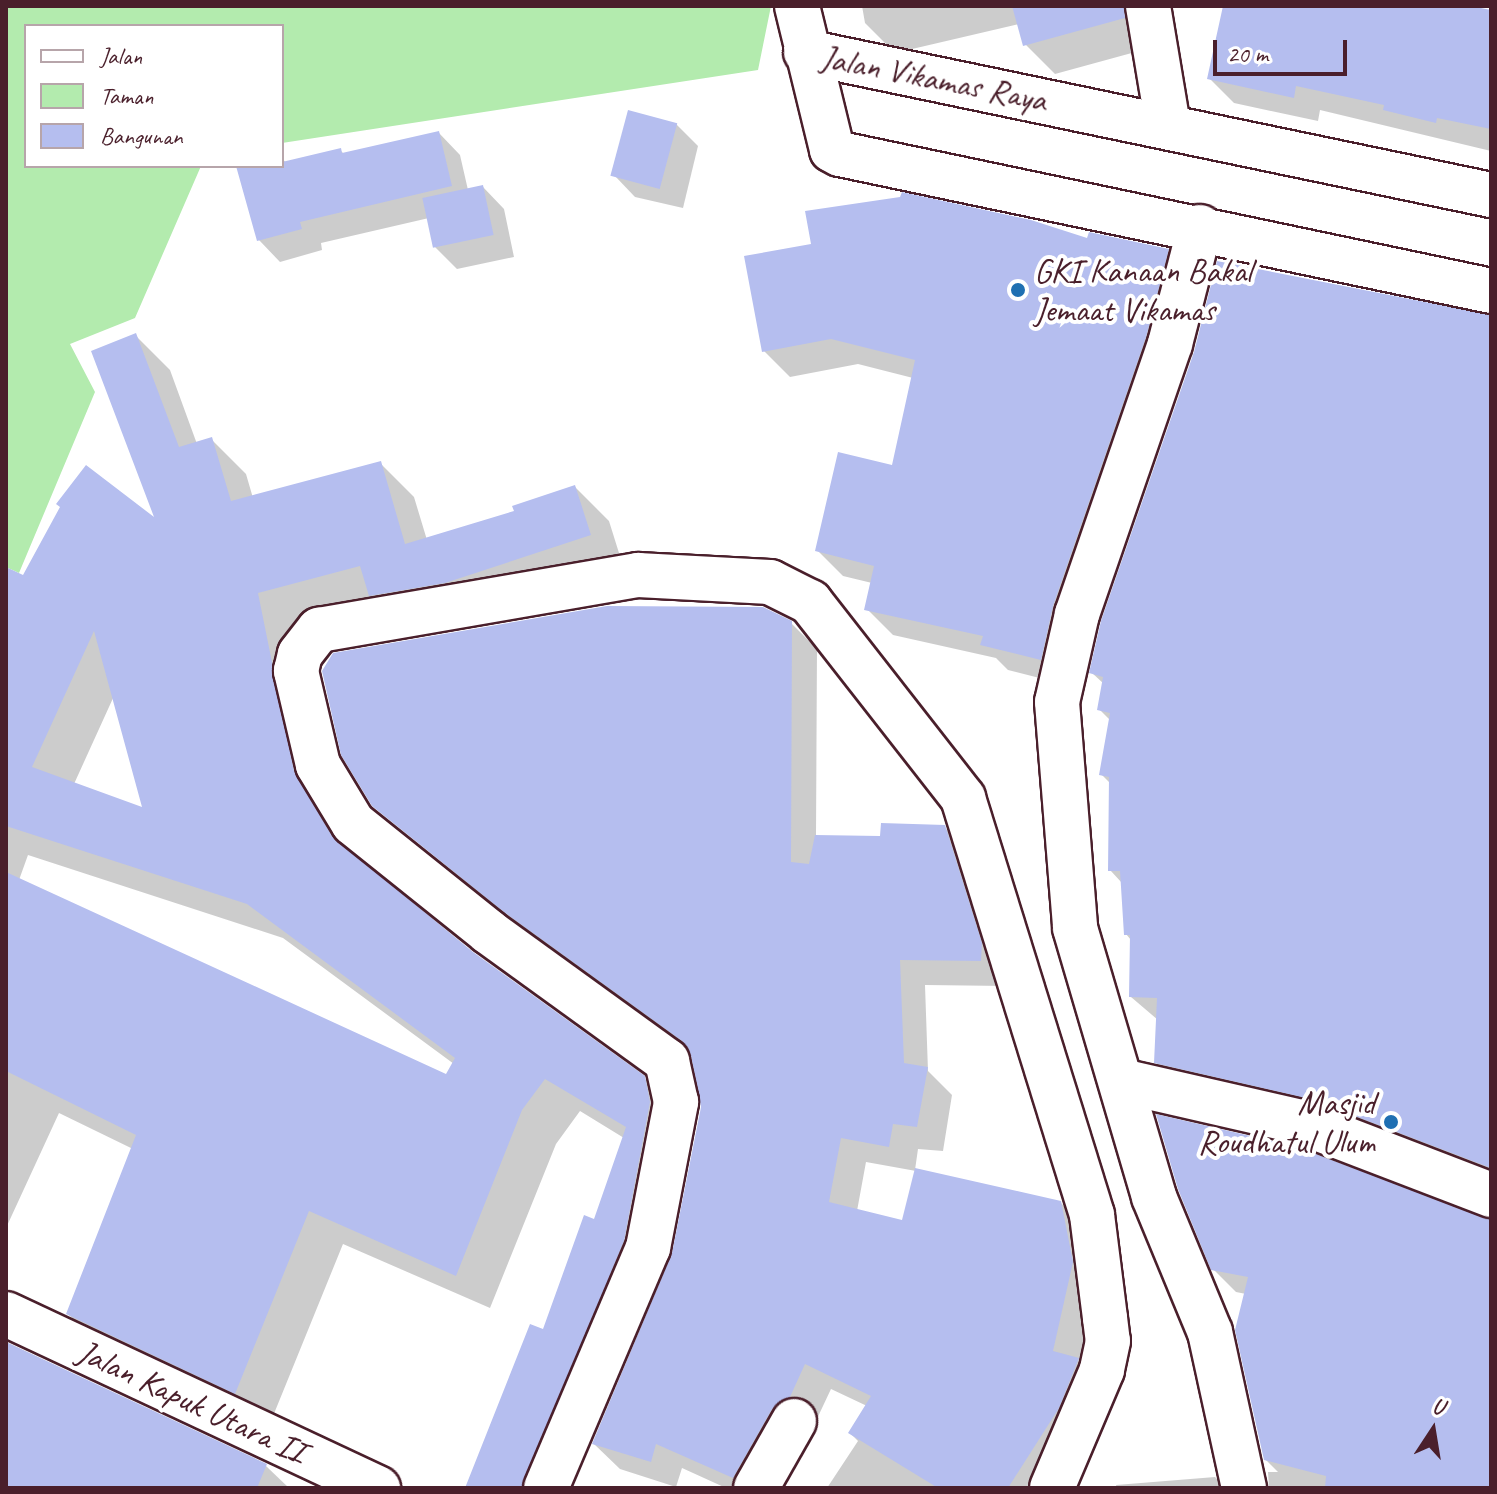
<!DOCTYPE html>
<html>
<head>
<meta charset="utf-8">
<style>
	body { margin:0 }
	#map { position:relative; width:1497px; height:1494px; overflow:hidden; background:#fff; font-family:Caveat,sans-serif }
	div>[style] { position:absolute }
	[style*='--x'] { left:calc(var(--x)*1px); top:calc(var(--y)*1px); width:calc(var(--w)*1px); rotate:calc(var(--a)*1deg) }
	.green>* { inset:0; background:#b3ebae }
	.shadow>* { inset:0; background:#0003 }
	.building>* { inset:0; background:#b5beef; transform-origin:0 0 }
	.roads { filter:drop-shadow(2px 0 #4a1f2b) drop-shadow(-2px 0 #4a1f2b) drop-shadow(0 2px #4a1f2b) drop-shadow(0 -2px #4a1f2b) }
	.minor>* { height:44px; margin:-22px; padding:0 22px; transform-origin:22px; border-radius:22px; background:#fff }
	.dots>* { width:22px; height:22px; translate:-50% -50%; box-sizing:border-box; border:4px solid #fff; border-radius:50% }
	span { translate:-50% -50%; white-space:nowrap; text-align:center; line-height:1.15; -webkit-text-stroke:8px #fff; paint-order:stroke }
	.street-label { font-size:34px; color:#4a1f2b }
	.poi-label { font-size:34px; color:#4a1f2b }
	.left { translate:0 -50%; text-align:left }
	.right { translate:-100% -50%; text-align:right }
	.frame { position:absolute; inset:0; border:8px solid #4a1f2b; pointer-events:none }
	.legend { position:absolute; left:24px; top:24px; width:260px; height:144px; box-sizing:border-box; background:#fff; border:2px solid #b7a5aa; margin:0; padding:10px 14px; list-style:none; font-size:24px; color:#4a1f2b }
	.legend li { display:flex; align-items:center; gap:16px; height:40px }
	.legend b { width:40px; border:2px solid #b7a5aa }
	.north { position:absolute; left:1393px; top:1390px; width:80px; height:80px; -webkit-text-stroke:6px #fff; paint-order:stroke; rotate:12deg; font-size:22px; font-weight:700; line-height:32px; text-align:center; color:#4a1f2b }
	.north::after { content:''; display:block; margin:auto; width:28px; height:36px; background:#4a1f2b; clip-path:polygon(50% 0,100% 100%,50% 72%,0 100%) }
	.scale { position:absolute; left:1213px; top:40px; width:134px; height:36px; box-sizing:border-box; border:4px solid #4a1f2b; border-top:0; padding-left:10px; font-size:24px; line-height:28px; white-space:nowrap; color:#4a1f2b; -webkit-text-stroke:6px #fff; paint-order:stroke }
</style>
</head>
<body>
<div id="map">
	<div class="green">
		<div style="clip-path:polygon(6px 6px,771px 6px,758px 70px,282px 143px,282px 26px,26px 26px,26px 166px,201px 166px,135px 318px,70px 344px,95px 392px,19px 573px,6px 567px)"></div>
	</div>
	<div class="shadow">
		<div style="clip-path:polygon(862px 6px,1139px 6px,1150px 48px,1055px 74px,1025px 44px,1019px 24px,895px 53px,865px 23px)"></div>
		<div style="clip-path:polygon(1225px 6px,1463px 6px,1491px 12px,1491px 151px,1320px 110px,1318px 121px,1234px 103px,1210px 79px)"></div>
		<div style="clip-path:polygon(676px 124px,698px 146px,683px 208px,635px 197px,614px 175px)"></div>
		<div style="clip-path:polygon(439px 133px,460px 155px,468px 190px,483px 187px,504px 209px,514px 257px,457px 269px,435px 247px,429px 218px,321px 243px,322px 250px,280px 262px,259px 240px,251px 166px,282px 166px,282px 158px,286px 163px,340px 150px,344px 154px)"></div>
		<div style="clip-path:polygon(1088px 240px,1168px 251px,1194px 276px,1067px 685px,1008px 670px,996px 658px,893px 635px,867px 609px,872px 583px,843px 576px,817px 550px,893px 467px,913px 378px,858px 364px,790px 377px,764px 351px)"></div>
		<div style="clip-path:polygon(1491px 317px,1491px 1181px,1179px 1085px,1156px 1062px,1158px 1020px,1131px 997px,1131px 940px,1126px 934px,1122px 883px,1110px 870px,1111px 784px,1101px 774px,1111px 721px,1099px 709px,1104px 684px,1091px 672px)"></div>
		<div style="clip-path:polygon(evenodd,136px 336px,170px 370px,197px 444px,212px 440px,246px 474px,253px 498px,380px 463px,414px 497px,427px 540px,517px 513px,575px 487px,609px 521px,624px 569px,380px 604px,291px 627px,327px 807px,358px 861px,472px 953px,643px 1077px,678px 1112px,567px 1488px,467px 1488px,596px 1221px,624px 1138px,580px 1111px,556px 1144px,490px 1308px,343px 1244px,269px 1426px,102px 1348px,68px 1314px,133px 1149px,59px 1113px,6px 1228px,6px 569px,23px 578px,158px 523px,136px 336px,114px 696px,145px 810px,74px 784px,114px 696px,136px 336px,28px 855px,283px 938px,454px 1064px,446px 1077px,19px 880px,28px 855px)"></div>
		<div style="clip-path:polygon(evenodd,791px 623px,817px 649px,816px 837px,882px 838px,944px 827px,970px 853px,1006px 986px,925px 985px,928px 1071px,952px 1095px,943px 1151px,918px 1149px,915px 1170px,1060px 1202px,1086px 1228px,1098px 1289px,1081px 1363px,1104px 1385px,1050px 1488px,827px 1488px,858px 1441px,850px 1433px,867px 1406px,831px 1389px,815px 1423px,768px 1488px,726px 1488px,682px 1468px,676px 1487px,620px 1469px,594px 1444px,674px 1254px,703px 1107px,692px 1053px,532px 937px,374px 805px,791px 623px,866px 1162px,916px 1171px,903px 1223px,857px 1211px,866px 1162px)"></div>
		<div style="clip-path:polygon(1491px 1219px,1491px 1488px,1269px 1488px,1268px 1472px,1278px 1472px,1265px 1459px,1246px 1294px,1236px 1292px,1213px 1269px)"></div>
		<div style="clip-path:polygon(6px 1342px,266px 1466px,289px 1488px,6px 1488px)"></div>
		<div style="clip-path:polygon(1215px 1477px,1226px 1488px,1117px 1488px,1116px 1485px)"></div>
	</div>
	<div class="building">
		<div style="clip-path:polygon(1012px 6px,1124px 6px,1125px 18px,1023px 46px)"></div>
		<div style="clip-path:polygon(1223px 6px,1471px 6px,1491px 10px,1491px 129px,1437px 118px,1436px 123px,1383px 110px,1384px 105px,1296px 86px,1294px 98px,1207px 79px)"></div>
		<div style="left:628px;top:110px;width:51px;height:68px;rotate:15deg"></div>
		<div style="clip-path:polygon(439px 131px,452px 186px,300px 222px,302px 229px,257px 241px,236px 166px,282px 166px,282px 162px,341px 148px,342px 153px)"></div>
		<div style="left:483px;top:185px;width:51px;height:62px;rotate:78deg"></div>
		<div style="clip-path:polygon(902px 192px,1031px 220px,1087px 238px,1089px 232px,1169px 249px,1146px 337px,1053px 606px,1041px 660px,980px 645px,983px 636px,864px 610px,874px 566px,815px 551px,838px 452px,892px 465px,915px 360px,831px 339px,762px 352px,744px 256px,811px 244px,805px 211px,900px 197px)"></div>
		<div style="clip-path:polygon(1217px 261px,1491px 315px,1491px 1168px,1310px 1099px,1154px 1063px,1157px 998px,1129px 997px,1130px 935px,1124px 935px,1120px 871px,1108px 871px,1109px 777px,1099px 775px,1110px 713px,1097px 710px,1103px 677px,1089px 673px,1101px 621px,1194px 352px)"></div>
		<div style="clip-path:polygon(evenodd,136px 333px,179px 447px,212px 437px,231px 501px,381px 461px,405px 544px,514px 511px,512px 506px,575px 485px,591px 535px,445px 583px,369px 596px,360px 566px,258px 593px,294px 771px,332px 836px,473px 952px,645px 1076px,650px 1102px,624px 1241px,522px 1488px,465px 1488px,530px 1324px,543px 1329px,584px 1215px,594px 1219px,626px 1127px,545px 1079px,522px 1110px,456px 1276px,309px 1211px,235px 1394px,66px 1314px,136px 1135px,6px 1071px,6px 872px,446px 1074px,455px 1058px,247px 904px,6px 826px,6px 567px,23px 575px,60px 507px,56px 504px,86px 465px,154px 517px,91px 351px,136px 333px,94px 631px,142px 807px,32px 767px,94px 631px)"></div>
		<div style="clip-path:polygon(607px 606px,763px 607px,792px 621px,791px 862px,809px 864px,815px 835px,880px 836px,881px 823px,945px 825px,982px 943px,981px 961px,900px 960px,904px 1063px,928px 1067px,917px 1127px,893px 1124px,889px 1147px,841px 1138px,829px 1202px,902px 1220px,915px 1168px,1061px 1201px,1073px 1262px,1053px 1351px,1079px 1358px,1059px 1408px,1008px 1488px,938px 1488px,848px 1433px,871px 1396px,805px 1364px,790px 1397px,772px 1409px,733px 1478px,656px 1444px,651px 1462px,592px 1444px,672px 1253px,701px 1107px,691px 1056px,682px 1041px,504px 912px,372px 806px,341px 755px,322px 671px,333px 653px)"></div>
		<div style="clip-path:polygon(1156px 1114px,1294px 1146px,1491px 1219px,1491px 1488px,1325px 1488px,1326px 1476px,1264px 1460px,1235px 1330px,1248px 1277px,1211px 1270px,1178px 1189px)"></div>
		<div style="clip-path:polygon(6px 1342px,267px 1464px,257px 1488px,6px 1488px)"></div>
	</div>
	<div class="roads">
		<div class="minor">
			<div style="--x:797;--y:6;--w:148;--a:76.3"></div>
			<div style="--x:832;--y:150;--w:9;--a:27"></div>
			<div style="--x:840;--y:154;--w:665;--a:11.88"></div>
			<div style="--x:1148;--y:6;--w:121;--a:80.5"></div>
			<div style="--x:806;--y:52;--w:700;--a:11.79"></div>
			<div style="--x:1200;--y:227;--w:121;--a:104.4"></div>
			<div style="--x:1170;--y:344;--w:286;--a:109"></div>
			<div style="--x:1077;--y:614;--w:90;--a:102.8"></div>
			<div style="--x:1057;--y:702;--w:227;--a:85.4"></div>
			<div style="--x:1075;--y:928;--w:280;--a:73.6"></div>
			<div style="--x:1154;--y:1197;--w:146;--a:67.5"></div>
			<div style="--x:1210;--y:1332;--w:160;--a:77.7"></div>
			<div style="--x:1122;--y:1081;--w:184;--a:12.9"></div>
			<div style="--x:1301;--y:1122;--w:204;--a:21"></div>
			<div style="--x:6;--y:1314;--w:411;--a:25.1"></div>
			<div style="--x:546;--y:1488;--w:261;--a:-67"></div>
			<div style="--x:648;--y:1248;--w:149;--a:-79.1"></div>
			<div style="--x:676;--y:1102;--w:42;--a:-102.4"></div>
			<div style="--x:667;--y:1061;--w:220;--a:-144.1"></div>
			<div style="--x:489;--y:932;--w:174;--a:-141.3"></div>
			<div style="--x:353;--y:823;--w:68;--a:-121.1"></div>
			<div style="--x:318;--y:765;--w:97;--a:-103.2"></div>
			<div style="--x:296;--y:671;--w:17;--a:-77"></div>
			<div style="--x:300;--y:654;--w:31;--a:-52"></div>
			<div style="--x:319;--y:630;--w:324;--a:-9.8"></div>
			<div style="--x:638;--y:575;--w:132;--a:3"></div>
			<div style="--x:770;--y:582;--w:45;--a:26.6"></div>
			<div style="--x:810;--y:602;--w:249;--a:52"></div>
			<div style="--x:963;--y:798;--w:436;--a:72.8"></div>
			<div style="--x:1092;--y:1215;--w:104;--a:82.8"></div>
			<div style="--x:1105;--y:1318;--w:23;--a:83"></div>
			<div style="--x:1108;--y:1341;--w:30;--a:102"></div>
			<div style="--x:1102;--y:1370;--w:128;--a:113"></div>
			<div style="--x:756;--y:1488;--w:77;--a:-60.4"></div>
		</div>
	</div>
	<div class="dots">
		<div style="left:1018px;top:290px;background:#1f6fb2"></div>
		<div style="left:1391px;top:1122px;background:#1f6fb2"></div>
	</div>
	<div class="street-label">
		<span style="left:934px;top:78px;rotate:11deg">Jalan Vikamas Raya</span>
		<span style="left:192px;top:1401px;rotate:25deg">Jalan Kapuk Utara II</span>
	</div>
	<div class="poi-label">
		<span class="left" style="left:1034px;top:290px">GKI Kanaan Bakal<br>Jemaat Vikamas</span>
		<span class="right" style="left:1375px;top:1122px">Masjid<br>Roudhatul Ulum</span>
	</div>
	<div class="frame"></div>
	<ul class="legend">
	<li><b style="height:10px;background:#fff"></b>Jalan</li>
	<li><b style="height:22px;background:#b3ebae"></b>Taman</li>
	<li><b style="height:22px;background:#b5beef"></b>Bangunan</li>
	</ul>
	<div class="north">U</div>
	<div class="scale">20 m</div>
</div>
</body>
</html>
